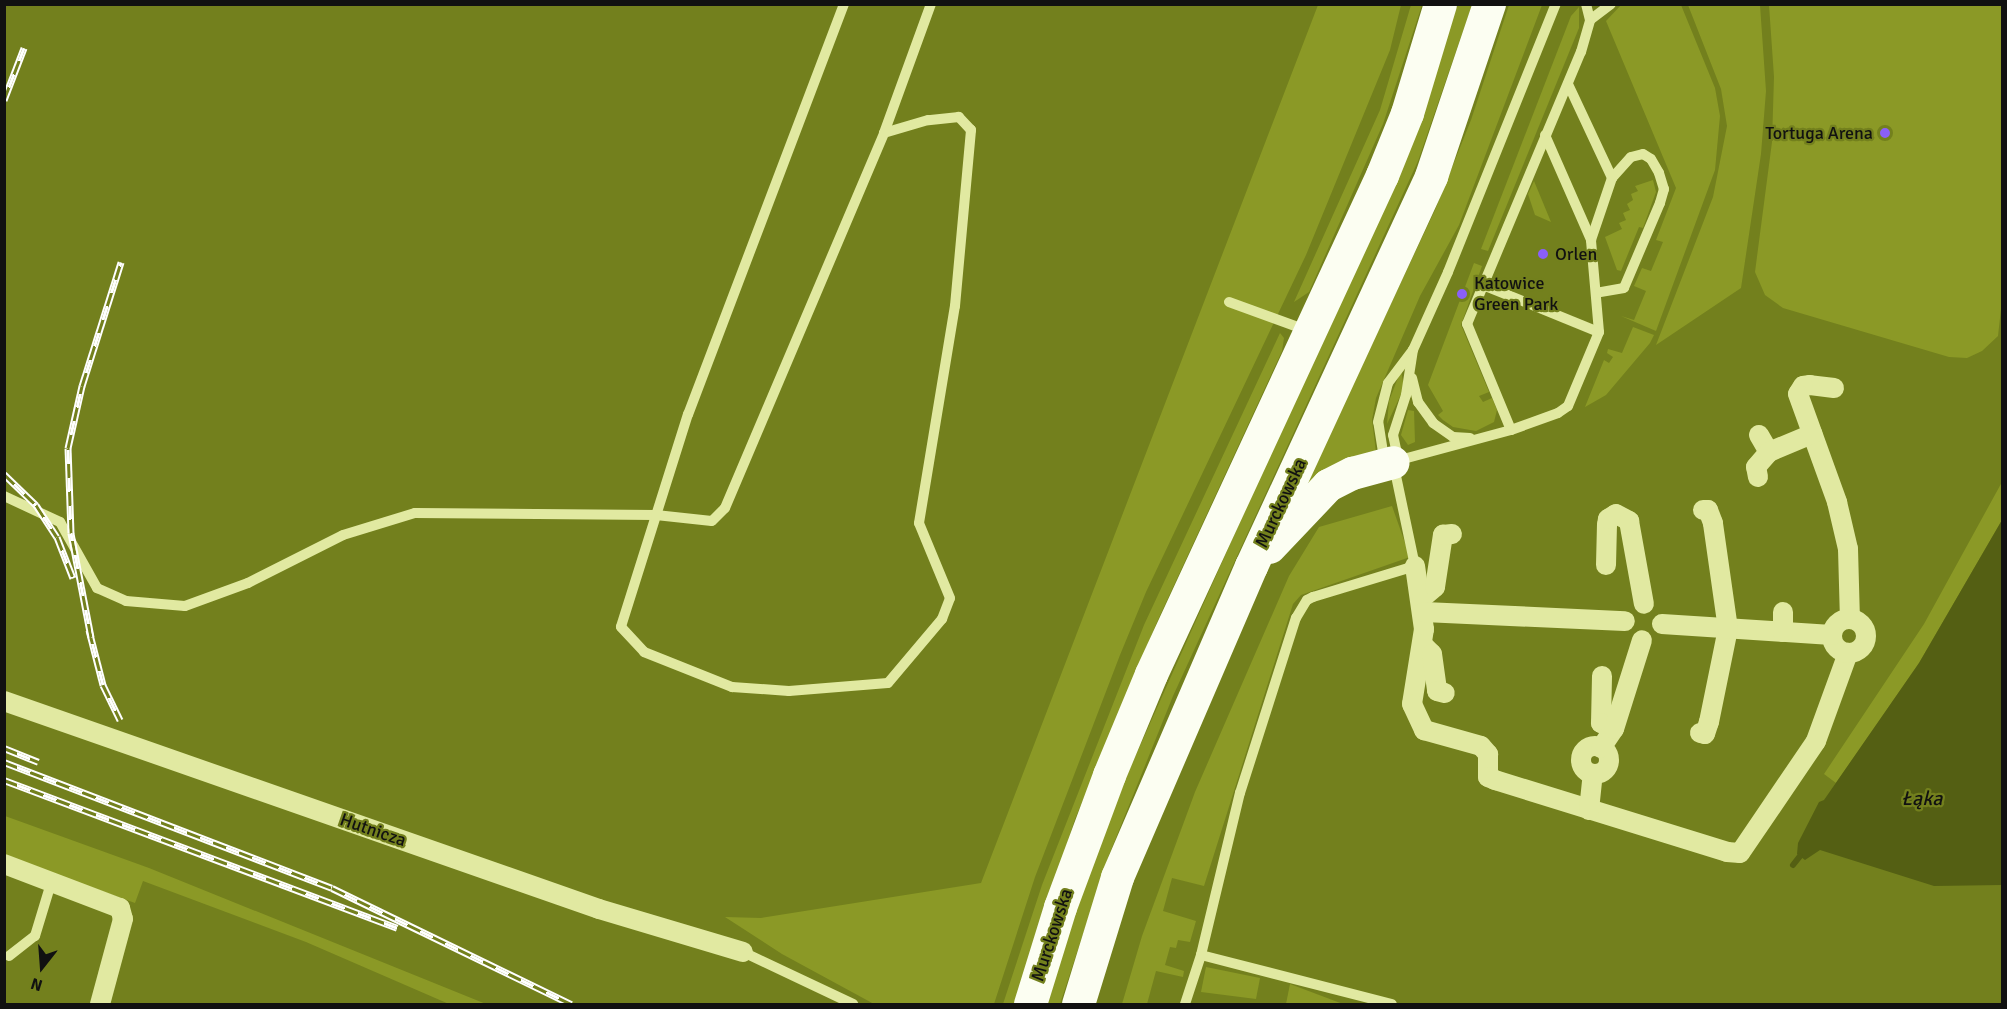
<!DOCTYPE html>
<html>
<head>
<meta charset="utf-8">
<style>
	body { margin:0 }
	#map { position:relative; width:2007px; height:1009px; overflow:hidden; background:#73801d; font-family:Signika,sans-serif }
	div>[style] { position:absolute }
	[style*='--x'] { left:calc(var(--x)*1px); top:calc(var(--y)*1px); width:calc(var(--w)*1px); rotate:calc(var(--a)*1deg) }
	.green>* { inset:0; background:#8b9926 }
	.water>* { inset:0; background:#545f13 }
	.stream>* { height:6px; margin:-3px; padding:0 3px; transform-origin:3px; border-radius:3px; background:#545f13 }
	.service>* { height:10px; margin:-5px; padding:0 5px; transform-origin:5px; border-radius:5px; background:#e1e9a1 }
	.minor>* { height:20px; margin:-10px; padding:0 10px; transform-origin:10px; border-radius:10px; background:#e1e9a1 }
	.minor>.ring { margin:-10px; padding:0; box-sizing:content-box; background:none; border:20px solid #e1e9a1; border-radius:50% }
	.trunk>* { height:33px; margin:-16.5px; padding:0 16.5px; transform-origin:16.5px; border-radius:16.5px; background:#fcfef2 }
	.rail>* { height:7px; margin-top:-3.5px; transform-origin:0; background:repeating-linear-gradient(90deg,#73801d 0 14px,#fff 0 28px); box-sizing:border-box; border-block:2px solid #fff }
	.dots>* { width:16px; height:16px; translate:-50% -50%; box-sizing:border-box; border:3px solid #73801d; border-radius:50% }
	span { translate:-50% -50%; white-space:nowrap; text-align:center; line-height:1.15; -webkit-text-stroke:4.5px #73801d; paint-order:stroke }
	.poi-label { font-size:18px; color:#111 }
	.right { translate:-100% -50%; text-align:right }
	.left { translate:0 -50%; text-align:left }
	.street-label { font-size:18px; color:#111 }
	.water-label { font-size:20px; color:#111; font-style:italic }
	.frame { position:absolute; inset:0; border:6px solid #111; pointer-events:none }
	.north { position:absolute; left:12px; top:937px; width:60px; height:60px; -webkit-text-stroke:4px #73801d; paint-order:stroke; rotate:197deg; font-size:16px; font-weight:700; line-height:24px; text-align:center; color:#111 }
	.north::after { content:''; display:block; margin:auto; width:21px; height:27px; background:#111; clip-path:polygon(50% 0,100% 100%,50% 72%,0 100%) }
</style>
</head>
<body>
<div id="map">
	<div class="green">
		<div style="clip-path:polygon(1622px 4px,1681px 5px,1715px 88px,1720px 116px,1715px 170px,1656px 331px,1621px 316px,1634px 320px,1646px 291px,1634px 286px,1642px 268px,1651px 271px,1663px 242px,1656px 240px,1676px 188px,1606px 21px)"></div>
		<div style="clip-path:polygon(1318px 5px,1401px 5px,1390px 50px,1306px 255px,1146px 592px,1120px 655px,1035px 877px,994px 1004px,874px 1004px,782px 954px,725px 917px,761px 918px,981px 883px)"></div>
		<div style="clip-path:polygon(1411px 5px,1422px 5px,1383px 124px,1309px 292px,1294px 302px,1380px 110px)"></div>
		<div style="clip-path:polygon(1457px 5px,1472px 5px,1418px 161px,1173px 696px,1109px 855px,1060px 1004px,1047px 1004px,1078px 903px,1127px 775px,1423px 112px)"></div>
		<div style="clip-path:polygon(1509px 5px,1542px 5px,1459px 225px,1420px 296px,1376px 398px,1372px 420px,1376px 452px,1306px 484px,1435px 210px,1471px 120px)"></div>
		<div style="clip-path:polygon(1688px 5px,1760px 5px,1766px 91px,1761px 154px,1741px 288px,1656px 345px,1713px 197px,1727px 126px,1721px 89px)"></div>
		<div style="clip-path:polygon(1769px 5px,2002px 5px,2002px 300px,1998px 336px,1982px 351px,1967px 358px,1949px 357px,1783px 308px,1765px 295px,1755px 272px,1772px 142px,1774px 77px)"></div>
		<div style="clip-path:polygon(1579px 7px,1579px 28px,1488px 251px,1481px 249px,1571px 16px)"></div>
		<div style="clip-path:polygon(1653px 180px,1656px 192px,1643px 228px,1639px 227px,1621px 271px,1617px 270px,1605px 237px,1622px 229px,1619px 223px,1626px 220px,1623px 213px,1630px 210px,1627px 204px,1633px 200px,1631px 194px,1638px 191px,1635px 186px)"></div>
		<div style="clip-path:polygon(1534px 181px,1551px 222px,1535px 215px,1528px 194px)"></div>
		<div style="clip-path:polygon(1474px 263px,1482px 266px,1461px 325px,1489px 392px,1479px 396px,1483px 402px,1492px 398px,1497px 410px,1494px 422px,1476px 431px,1453px 427px,1443px 420px,1438px 415px,1443px 411px,1428px 385px)"></div>
		<div style="clip-path:polygon(1633px 327px,1654px 335px,1650px 343px,1606px 395px,1585px 407px,1604px 360px,1609px 363px,1613px 357px,1607px 353px,1608px 349px,1622px 353px)"></div>
		<div style="clip-path:polygon(1280px 333px,1284px 338px,1282px 351px,1157px 622px,1075px 819px,1014px 1004px,1003px 1004px,1042px 885px,1144px 625px)"></div>
		<div style="clip-path:polygon(1401px 370px,1404px 388px,1387px 424px,1389px 401px)"></div>
		<div style="clip-path:polygon(1408px 410px,1414px 411px,1415px 442px,1408px 445px,1401px 435px)"></div>
		<div style="clip-path:polygon(2002px 482px,2002px 520px,1919px 663px,1836px 783px,1824px 774px,1924px 624px)"></div>
		<div style="clip-path:polygon(1392px 506px,1410px 557px,1301px 595px,1293px 604px,1204px 886px,1172px 878px,1163px 911px,1196px 921px,1190px 942px,1178px 940px,1176px 948px,1170px 947px,1165px 965px,1184px 971px,1183px 977px,1156px 971px,1147px 1004px,1122px 1004px,1142px 936px,1195px 792px,1289px 576px,1319px 527px)"></div>
		<div style="clip-path:polygon(5px 816px,149px 868px,486px 1004px,449px 1004px,306px 942px,143px 881px,135px 903px,5px 856px)"></div>
		<div style="clip-path:polygon(1206px 967px,1260px 978px,1256px 999px,1201px 992px)"></div>
		<div style="clip-path:polygon(1290px 984px,1343px 1004px,1286px 1004px)"></div>
	</div>
	<div class="water">
		<div style="clip-path:polygon(2002px 520px,2002px 885px,1934px 886px,1820px 850px,1805px 860px,1797px 854px,1798px 843px,1819px 802px,1824px 800px,1919px 663px)"></div>
	</div>
	<div class="stream">
		<div style="--x:1793;--y:865;--w:11;--a:-52"></div>
	</div>
	<div class="service">
		<div style="--x:844;--y:4;--w:439;--a:110.8"></div>
		<div style="--x:688;--y:414;--w:223;--a:107.5"></div>
		<div style="--x:621;--y:627;--w:34;--a:47"></div>
		<div style="--x:644;--y:652;--w:95;--a:21.7"></div>
		<div style="--x:732;--y:687;--w:57;--a:4"></div>
		<div style="--x:789;--y:691;--w:99;--a:-4.6"></div>
		<div style="--x:888;--y:683;--w:84;--a:-49.8"></div>
		<div style="--x:942;--y:619;--w:22;--a:-69"></div>
		<div style="--x:950;--y:598;--w:81;--a:-112.5"></div>
		<div style="--x:919;--y:523;--w:220;--a:-80.6"></div>
		<div style="--x:955;--y:306;--w:177;--a:-84.8"></div>
		<div style="--x:971;--y:130;--w:18;--a:-133"></div>
		<div style="--x:959;--y:117;--w:31;--a:174"></div>
		<div style="--x:928;--y:120;--w:46;--a:163.5"></div>
		<div style="--x:1590;--y:20;--w:26;--a:-37"></div>
		<div style="--x:1568;--y:84;--w:104;--a:64.9"></div>
		<div style="--x:1545;--y:135;--w:115;--a:66.3"></div>
		<div style="--x:1483;--y:285;--w:125;--a:22.1"></div>
		<div style="--x:1229;--y:302;--w:82;--a:20"></div>
		<div style="--x:1412;--y:378;--w:25;--a:76"></div>
		<div style="--x:1418;--y:402;--w:26;--a:54"></div>
		<div style="--x:1433;--y:423;--w:24;--a:35"></div>
		<div style="--x:1453;--y:437;--w:17;--a:3"></div>
		<div style="--x:1511;--y:430;--w:115;--a:-112.5"></div>
		<div style="--x:1467;--y:324;--w:295;--a:-67.3"></div>
		<div style="--x:1581;--y:52;--w:33;--a:-74"></div>
		<div style="--x:1590;--y:20;--w:16;--a:-104"></div>
		<div style="--x:1389;--y:458;--w:8;--a:-135"></div>
		<div style="--x:1383;--y:452;--w:30;--a:-99"></div>
		<div style="--x:1378;--y:422;--w:40;--a:-75.6"></div>
		<div style="--x:1388;--y:383;--w:41;--a:-52.9"></div>
		<div style="--x:1413;--y:350;--w:85;--a:-65.8"></div>
		<div style="--x:1448;--y:272;--w:289;--a:-68.1"></div>
		<div style="--x:1396;--y:461;--w:119;--a:-15.1"></div>
		<div style="--x:1511;--y:430;--w:50;--a:-19.9"></div>
		<div style="--x:1558;--y:413;--w:12;--a:-35"></div>
		<div style="--x:1568;--y:406;--w:80;--a:-67.3"></div>
		<div style="--x:1599;--y:332;--w:92;--a:-95"></div>
		<div style="--x:1591;--y:240;--w:65;--a:-71.3"></div>
		<div style="--x:1612;--y:178;--w:28;--a:-48"></div>
		<div style="--x:1631;--y:157;--w:12;--a:-14"></div>
		<div style="--x:1643;--y:154;--w:9;--a:32"></div>
		<div style="--x:1651;--y:159;--w:16;--a:60"></div>
		<div style="--x:1659;--y:173;--w:17;--a:73"></div>
		<div style="--x:1664;--y:189;--w:15;--a:106"></div>
		<div style="--x:1660;--y:203;--w:92;--a:113"></div>
		<div style="--x:1624;--y:288;--w:27;--a:170"></div>
		<div style="--x:4;--y:496;--w:62;--a:24.9"></div>
		<div style="--x:60;--y:522;--w:76;--a:60.7"></div>
		<div style="--x:97;--y:588;--w:32;--a:24"></div>
		<div style="--x:126;--y:601;--w:59;--a:4.8"></div>
		<div style="--x:185;--y:606;--w:67;--a:-20.1"></div>
		<div style="--x:248;--y:583;--w:106;--a:-26.8"></div>
		<div style="--x:343;--y:535;--w:75;--a:-17"></div>
		<div style="--x:415;--y:513;--w:241;--a:0.5"></div>
		<div style="--x:656;--y:515;--w:56;--a:6.1"></div>
		<div style="--x:712;--y:521;--w:18;--a:-45"></div>
		<div style="--x:725;--y:508;--w:407;--a:-67"></div>
		<div style="--x:884;--y:133;--w:137;--a:-70"></div>
		<div style="--x:743;--y:952;--w:122;--a:25.3"></div>
		<div style="--x:1201;--y:955;--w:197;--a:14.4"></div>
		<div style="--x:9;--y:956;--w:33;--a:-38"></div>
		<div style="--x:35;--y:936;--w:59;--a:-73.1"></div>
		<div style="--x:1185;--y:1004;--w:52;--a:-71.9"></div>
		<div style="--x:1201;--y:955;--w:167;--a:-76.5"></div>
		<div style="--x:1240;--y:793;--w:184;--a:-72.3"></div>
		<div style="--x:1296;--y:618;--w:21;--a:-59"></div>
		<div style="--x:1307;--y:600;--w:7;--a:-27"></div>
		<div style="--x:1313;--y:597;--w:107;--a:-16.9"></div>
		<div style="--x:1415;--y:566;--w:106;--a:-101.9"></div>
		<div style="--x:1393;--y:462;--w:13;--a:-77"></div>
		<div style="--x:1396;--y:449;--w:14;--a:-102"></div>
		<div style="--x:1393;--y:435;--w:42;--a:-72"></div>
		<div style="--x:1406;--y:395;--w:46;--a:-81.2"></div>
	</div>
	<div class="minor">
		<div style="--x:1834;--y:388;--w:24;--a:-173"></div>
		<div style="--x:1810;--y:385;--w:7;--a:172"></div>
		<div style="--x:1803;--y:386;--w:9;--a:122"></div>
		<div style="--x:1798;--y:394;--w:115;--a:70.1"></div>
		<div style="--x:1837;--y:502;--w:48;--a:76.8"></div>
		<div style="--x:1848;--y:549;--w:70;--a:88.4"></div>
		<div style="--x:1759;--y:435;--w:20;--a:60"></div>
		<div style="--x:1758;--y:477;--w:10;--a:-101"></div>
		<div style="--x:1756;--y:467;--w:20;--a:-49"></div>
		<div style="--x:1769;--y:452;--w:47;--a:-22.7"></div>
		<div style="--x:1606;--y:565;--w:40;--a:-88.6"></div>
		<div style="--x:1607;--y:525;--w:6;--a:-81"></div>
		<div style="--x:1608;--y:519;--w:9;--a:-32"></div>
		<div style="--x:1616;--y:514;--w:15;--a:28"></div>
		<div style="--x:1629;--y:521;--w:84;--a:79.8"></div>
		<div style="--x:1415;--y:566;--w:64;--a:81.9"></div>
		<div style="--x:1424;--y:629;--w:76;--a:99.1"></div>
		<div style="--x:1412;--y:704;--w:29;--a:65"></div>
		<div style="--x:1424;--y:730;--w:59;--a:15.7"></div>
		<div style="--x:1481;--y:746;--w:11;--a:49"></div>
		<div style="--x:1488;--y:754;--w:23;--a:90"></div>
		<div style="--x:1488;--y:777;--w:8;--a:23"></div>
		<div style="--x:1495;--y:780;--w:243;--a:17.2"></div>
		<div style="--x:1727;--y:852;--w:13;--a:4"></div>
		<div style="--x:1740;--y:853;--w:135;--a:-55.8"></div>
		<div style="--x:1816;--y:741;--w:94;--a:-70"></div>
		<div style="--x:1422;--y:598;--w:17;--a:-40"></div>
		<div style="--x:1435;--y:587;--w:53;--a:-81.3"></div>
		<div style="--x:1443;--y:535;--w:9;--a:-6"></div>
		<div style="--x:1424;--y:612;--w:201;--a:2.6"></div>
		<div class="ring" style="left:1832px;top:619px;width:14px;height:14px"></div>
		<div style="--x:1662;--y:624;--w:170;--a:3.7"></div>
		<div style="--x:1783;--y:632;--w:20;--a:-90"></div>
		<div style="--x:1422;--y:644;--w:14;--a:45"></div>
		<div style="--x:1432;--y:654;--w:37;--a:82"></div>
		<div style="--x:1437;--y:691;--w:8;--a:14"></div>
		<div style="--x:1602;--y:676;--w:47;--a:91.2"></div>
		<div style="--x:1601;--y:723;--w:14;--a:25"></div>
		<div style="--x:4;--y:701;--w:630;--a:19.27"></div>
		<div style="--x:599;--y:909;--w:150;--a:16.6"></div>
		<div style="--x:1700;--y:733;--w:5;--a:11"></div>
		<div style="--x:1705;--y:734;--w:13;--a:-72"></div>
		<div style="--x:1709;--y:722;--w:95;--a:-78.5"></div>
		<div style="--x:1728;--y:629;--w:107;--a:-98.1"></div>
		<div style="--x:1713;--y:523;--w:14;--a:-111"></div>
		<div style="--x:1708;--y:510;--w:5;--a:180"></div>
		<div class="ring" style="left:1581px;top:746px;width:8px;height:8px"></div>
		<div style="--x:1601;--y:748;--w:23;--a:-56"></div>
		<div style="--x:1614;--y:729;--w:93;--a:-72.5"></div>
		<div style="--x:1589;--y:810;--w:36;--a:-84"></div>
		<div style="--x:4;--y:864;--w:124;--a:20.8"></div>
		<div style="--x:120;--y:908;--w:11;--a:75"></div>
		<div style="--x:123;--y:919;--w:88;--a:105.1"></div>
	</div>
	<div class="trunk">
		<div style="--x:1269;--y:547;--w:86;--a:-46.4"></div>
		<div style="--x:1328;--y:485;--w:27;--a:-27"></div>
		<div style="--x:1352;--y:473;--w:42;--a:-15"></div>
		<div style="--x:1030;--y:1004;--w:102;--a:-72.8"></div>
		<div style="--x:1060;--y:907;--w:141;--a:-69.6"></div>
		<div style="--x:1109;--y:775;--w:109;--a:-67.4"></div>
		<div style="--x:1151;--y:674;--w:550;--a:-65.16"></div>
		<div style="--x:1382;--y:175;--w:67;--a:-68"></div>
		<div style="--x:1407;--y:113;--w:114;--a:-73.2"></div>
		<div style="--x:1078;--y:1004;--w:133;--a:-72.9"></div>
		<div style="--x:1117;--y:877;--w:339;--a:-66.7"></div>
		<div style="--x:1251;--y:566;--w:430;--a:-65.2"></div>
		<div style="--x:1431;--y:176;--w:182;--a:-71.4"></div>
	</div>
	<div class="rail">
		<div style="--x:4;--y:100;--w:56;--a:-69"></div>
		<div style="--x:4;--y:474;--w:45;--a:44.1"></div>
		<div style="--x:36;--y:505;--w:38;--a:57"></div>
		<div style="--x:57;--y:537;--w:44;--a:68.7"></div>
		<div style="--x:89;--y:630;--w:57;--a:75.7"></div>
		<div style="--x:103;--y:685;--w:39;--a:64"></div>
		<div style="--x:91;--y:637;--w:106;--a:-100.9"></div>
		<div style="--x:71;--y:533;--w:85;--a:-92"></div>
		<div style="--x:68;--y:448;--w:64;--a:-77.3"></div>
		<div style="--x:82;--y:386;--w:130;--a:-72.5"></div>
		<div style="--x:4;--y:748;--w:37;--a:22"></div>
		<div style="--x:4;--y:762;--w:351;--a:21"></div>
		<div style="--x:332;--y:888;--w:266;--a:25.9"></div>
		<div style="--x:4;--y:780;--w:420;--a:20.6"></div>
	</div>
	<div class="dots">
		<div style="left:1885px;top:133px;background:#8a5ff9"></div>
		<div style="left:1543px;top:254px;background:#8a5ff9"></div>
		<div style="left:1462px;top:294px;background:#8a5ff9"></div>
	</div>
	<div class="poi-label">
		<span class="right" style="left:1873px;top:133px">Tortuga Arena</span>
		<span class="left" style="left:1555px;top:254px">Orlen</span>
		<span class="left" style="left:1474px;top:294px">Katowice<br>Green Park</span>
	</div>
	<div class="street-label">
		<span style="left:1281px;top:503px;rotate:-65deg">Murckowska</span>
		<span style="left:373px;top:830px;rotate:19deg">Hutnicza</span>
		<span style="left:1052px;top:935px;rotate:-72deg">Murckowska</span>
	</div>
	<div class="water-label">
		<span style="left:1922px;top:798px">Łąka</span>
	</div>
	<div class="frame"></div>
	<div class="north">N</div>
</div>
</body>
</html>
